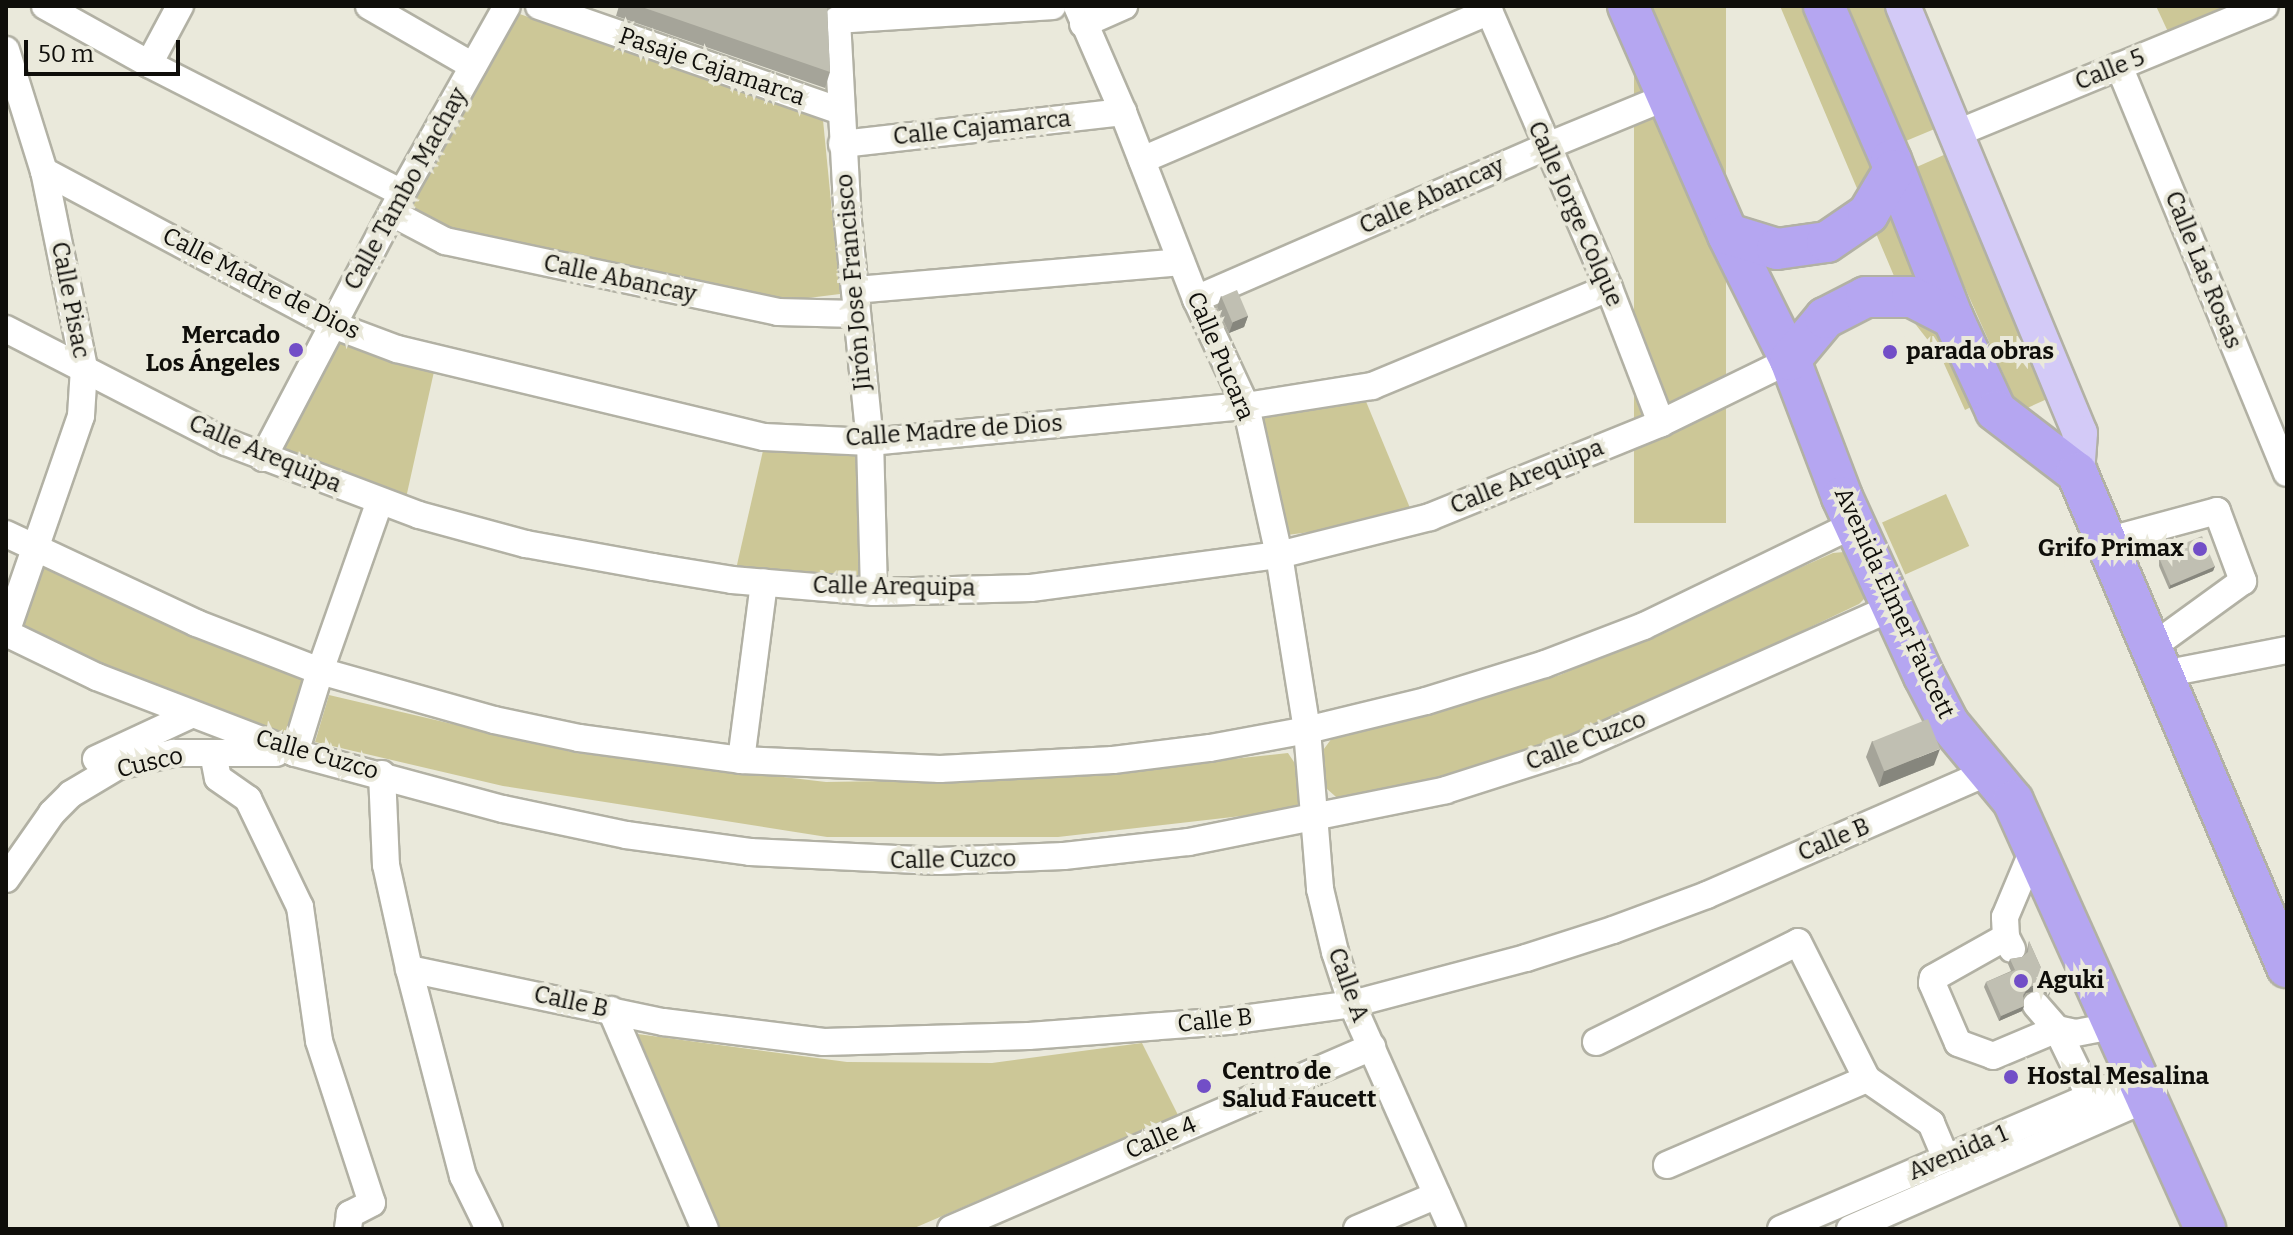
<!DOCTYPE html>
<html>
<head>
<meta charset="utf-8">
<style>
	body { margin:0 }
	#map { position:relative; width:2293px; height:1235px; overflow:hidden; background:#eae9db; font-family:Bitter,serif }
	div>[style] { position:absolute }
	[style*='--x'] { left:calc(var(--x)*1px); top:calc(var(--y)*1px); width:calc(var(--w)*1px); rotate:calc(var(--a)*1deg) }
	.green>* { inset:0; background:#ccc797; transform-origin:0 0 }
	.roads { filter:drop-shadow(2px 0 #b2b1a4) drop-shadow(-2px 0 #b2b1a4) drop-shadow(0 2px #b2b1a4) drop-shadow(0 -2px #b2b1a4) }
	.minor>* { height:26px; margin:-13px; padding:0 13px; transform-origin:13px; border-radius:13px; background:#fff }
	.major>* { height:34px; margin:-17px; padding:0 17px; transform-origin:17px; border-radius:17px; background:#d3caf7 }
	.highway>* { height:40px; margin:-20px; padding:0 20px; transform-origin:20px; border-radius:20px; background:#b5a6f1 }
	.wall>* { inset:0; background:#a5a499 }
	.shaded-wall>* { inset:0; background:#86867d }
	.building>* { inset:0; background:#c0bfb2; transform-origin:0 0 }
	.dots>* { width:22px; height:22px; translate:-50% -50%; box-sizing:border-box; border:4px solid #eae9db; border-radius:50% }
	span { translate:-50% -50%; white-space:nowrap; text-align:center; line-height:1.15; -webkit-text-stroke:8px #eae9db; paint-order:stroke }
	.street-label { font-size:24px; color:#0f0e0a }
	.poi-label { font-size:24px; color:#0f0e0a; font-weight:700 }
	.right { translate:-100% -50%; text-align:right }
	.left { translate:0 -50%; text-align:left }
	.frame { position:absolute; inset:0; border:8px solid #0f0e0a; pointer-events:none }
	.scale { position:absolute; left:24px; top:40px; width:156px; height:36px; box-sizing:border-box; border:4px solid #0f0e0a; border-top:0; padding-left:10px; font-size:24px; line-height:28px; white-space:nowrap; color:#0f0e0a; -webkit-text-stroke:6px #eae9db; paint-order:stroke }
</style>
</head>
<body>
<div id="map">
	<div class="green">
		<div style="left:1634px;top:6px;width:92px;height:517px"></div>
		<div style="clip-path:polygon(1780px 6px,1803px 6px,1975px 405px,1965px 410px,1941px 357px,1913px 321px)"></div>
		<div style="clip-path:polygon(1843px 6px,1884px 6px,1937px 128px,1901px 143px)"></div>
		<div style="clip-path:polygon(2156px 6px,2239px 6px,2170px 36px)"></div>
		<div style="clip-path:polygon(514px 12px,823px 120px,840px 294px,776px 302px,462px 233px,402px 212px)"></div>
		<div style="left:1946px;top:154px;width:265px;height:37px;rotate:66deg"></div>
		<div style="clip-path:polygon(333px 331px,435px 367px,404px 507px,270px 456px)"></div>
		<div style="clip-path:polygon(1365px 399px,1410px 508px,1349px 527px,1287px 535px,1257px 417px)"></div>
		<div style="clip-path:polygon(867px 430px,877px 589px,734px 578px,767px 433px)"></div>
		<div style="left:1946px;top:494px;width:57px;height:70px;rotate:66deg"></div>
		<div style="clip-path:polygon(1844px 552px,1854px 559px,1866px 587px,1866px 597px,1859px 604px,1610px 722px,1470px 769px,1343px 803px,1327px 789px,1321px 753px,1332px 738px,1560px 675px,1833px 553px)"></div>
		<div style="left:32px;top:556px;width:302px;height:75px;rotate:23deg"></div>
		<div style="clip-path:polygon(329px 695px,576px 753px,826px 782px,1056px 778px,1288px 753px,1298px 768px,1302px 796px,1295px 810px,1058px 837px,827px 837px,503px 786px,315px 742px)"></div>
		<div style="clip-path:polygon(630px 1033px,847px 1062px,992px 1063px,1142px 1043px,1178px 1115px,912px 1229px,715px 1229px)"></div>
	</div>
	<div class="roads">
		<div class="minor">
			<div style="--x:45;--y:6;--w:119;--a:29.1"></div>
			<div style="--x:149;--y:64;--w:284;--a:27"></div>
			<div style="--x:369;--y:6;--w:120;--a:30"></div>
			<div style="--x:539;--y:6;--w:320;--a:19.2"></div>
			<div style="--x:1077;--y:6;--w:116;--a:66.5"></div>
			<div style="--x:1123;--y:112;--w:201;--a:68.7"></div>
			<div style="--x:1196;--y:299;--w:118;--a:65"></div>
			<div style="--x:1246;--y:406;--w:153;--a:77.5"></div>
			<div style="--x:1279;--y:555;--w:177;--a:80.9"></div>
			<div style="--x:1307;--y:730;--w:160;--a:85.3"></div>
			<div style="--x:1320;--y:889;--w:65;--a:76.6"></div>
			<div style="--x:1335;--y:952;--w:55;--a:71.9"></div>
			<div style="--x:1352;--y:1004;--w:246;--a:66"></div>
			<div style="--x:1487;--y:6;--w:307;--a:66.6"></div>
			<div style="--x:1609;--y:288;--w:145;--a:68.9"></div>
			<div style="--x:1083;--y:24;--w:45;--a:-23.7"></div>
			<div style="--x:6;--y:50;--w:127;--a:72.6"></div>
			<div style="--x:44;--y:171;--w:201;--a:78.5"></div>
			<div style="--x:84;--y:368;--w:48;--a:93.6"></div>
			<div style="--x:81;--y:416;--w:230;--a:109.1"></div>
			<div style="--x:149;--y:64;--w:66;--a:-61.9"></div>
			<div style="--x:2119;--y:66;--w:440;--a:67.6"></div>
			<div style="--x:1955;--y:134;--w:335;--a:-22.4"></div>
			<div style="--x:842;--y:144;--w:283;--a:-6.5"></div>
			<div style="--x:1142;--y:160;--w:378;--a:-23.2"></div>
			<div style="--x:44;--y:171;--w:327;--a:28.1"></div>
			<div style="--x:333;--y:325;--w:68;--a:20.6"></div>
			<div style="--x:397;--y:349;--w:377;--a:13.5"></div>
			<div style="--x:764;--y:437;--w:106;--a:2.7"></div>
			<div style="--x:870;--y:442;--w:378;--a:-5.5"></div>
			<div style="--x:1246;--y:406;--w:128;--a:-9"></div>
			<div style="--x:1372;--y:386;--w:256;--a:-22.5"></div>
			<div style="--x:392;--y:213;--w:60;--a:27.8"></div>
			<div style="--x:445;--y:241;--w:340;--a:12"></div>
			<div style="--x:778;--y:312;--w:78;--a:1.5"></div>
			<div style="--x:855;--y:290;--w:327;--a:-4.9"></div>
			<div style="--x:1196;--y:299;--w:381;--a:-23.5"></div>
			<div style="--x:1545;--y:147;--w:134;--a:-22.4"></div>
			<div style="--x:6;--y:329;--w:247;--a:27.2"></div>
			<div style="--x:226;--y:442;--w:206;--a:20.7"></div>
			<div style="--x:419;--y:515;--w:111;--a:15.2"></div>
			<div style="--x:526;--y:544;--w:129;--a:10.3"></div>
			<div style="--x:653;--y:567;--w:80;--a:9.3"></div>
			<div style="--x:732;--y:580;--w:143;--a:4.8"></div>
			<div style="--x:874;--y:592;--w:157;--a:-1.5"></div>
			<div style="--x:1031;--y:588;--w:250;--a:-7.6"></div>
			<div style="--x:1279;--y:555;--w:156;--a:-14.1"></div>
			<div style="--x:1430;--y:517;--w:249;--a:-22.1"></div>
			<div style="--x:1661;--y:423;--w:144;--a:-26"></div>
			<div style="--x:263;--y:458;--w:299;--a:-62.3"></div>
			<div style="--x:402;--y:193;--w:214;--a:-60.7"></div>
			<div style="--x:6;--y:534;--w:210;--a:25.1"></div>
			<div style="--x:196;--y:623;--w:133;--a:21.2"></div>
			<div style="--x:320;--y:671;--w:181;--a:15.7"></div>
			<div style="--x:494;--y:720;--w:87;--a:12"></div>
			<div style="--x:579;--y:738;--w:163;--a:7.7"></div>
			<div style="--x:741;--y:760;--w:199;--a:2.6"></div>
			<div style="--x:940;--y:769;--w:173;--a:-3"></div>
			<div style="--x:1113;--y:760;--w:98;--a:-7.1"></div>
			<div style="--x:1210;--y:748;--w:99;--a:-10.5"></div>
			<div style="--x:1307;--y:730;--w:122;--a:-13.7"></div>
			<div style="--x:1426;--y:701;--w:125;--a:-17.3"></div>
			<div style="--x:1545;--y:664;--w:106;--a:-21"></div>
			<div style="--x:1644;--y:626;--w:234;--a:-25.8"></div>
			<div style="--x:2106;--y:541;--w:115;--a:-15.1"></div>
			<div style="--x:2217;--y:511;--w:75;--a:69.6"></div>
			<div style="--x:2243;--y:581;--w:112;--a:144"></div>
			<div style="--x:874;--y:592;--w:150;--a:-91.5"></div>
			<div style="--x:870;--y:442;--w:220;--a:-95.7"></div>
			<div style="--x:848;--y:223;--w:203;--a:-93.1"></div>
			<div style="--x:837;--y:20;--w:216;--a:-3.7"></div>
			<div style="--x:6;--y:633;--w:101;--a:25.8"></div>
			<div style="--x:97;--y:677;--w:212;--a:21"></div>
			<div style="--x:295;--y:753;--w:215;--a:15.1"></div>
			<div style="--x:503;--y:809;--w:126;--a:11.9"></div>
			<div style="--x:626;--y:835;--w:125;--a:7.8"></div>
			<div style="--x:750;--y:852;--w:189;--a:2.7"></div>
			<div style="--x:939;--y:861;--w:125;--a:-2.3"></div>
			<div style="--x:1064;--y:856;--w:126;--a:-6.4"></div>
			<div style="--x:1189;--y:842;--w:262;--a:-11.4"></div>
			<div style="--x:1446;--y:790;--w:134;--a:-17.8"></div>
			<div style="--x:1574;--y:749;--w:349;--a:-24"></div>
			<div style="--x:2163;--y:674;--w:126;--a:-11"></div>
			<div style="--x:213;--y:753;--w:25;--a:79"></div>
			<div style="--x:218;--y:778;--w:37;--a:35"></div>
			<div style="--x:248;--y:799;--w:120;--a:64.3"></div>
			<div style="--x:300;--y:907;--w:135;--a:81.9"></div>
			<div style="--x:319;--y:1041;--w:170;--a:71.9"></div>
			<div style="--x:372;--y:1203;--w:25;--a:153"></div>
			<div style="--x:350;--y:1214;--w:15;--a:98"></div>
			<div style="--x:295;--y:753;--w:86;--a:-73"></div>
			<div style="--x:320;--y:671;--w:180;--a:-70.6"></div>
			<div style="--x:96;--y:759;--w:105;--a:-24.9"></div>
			<div style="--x:741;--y:760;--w:179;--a:-82.6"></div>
			<div style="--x:382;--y:774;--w:91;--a:87.5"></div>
			<div style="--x:386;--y:865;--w:107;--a:77.5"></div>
			<div style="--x:409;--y:969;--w:214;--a:75.4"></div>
			<div style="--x:463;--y:1176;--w:59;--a:63.9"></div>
			<div style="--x:6;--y:879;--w:80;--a:-55.1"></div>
			<div style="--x:52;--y:813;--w:27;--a:-45"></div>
			<div style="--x:71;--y:794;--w:55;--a:-30.8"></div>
			<div style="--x:118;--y:766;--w:57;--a:-13.3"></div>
			<div style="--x:173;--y:753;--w:103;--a:0"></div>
			<div style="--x:2006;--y:937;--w:84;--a:150.7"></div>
			<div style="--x:1933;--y:978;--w:5;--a:101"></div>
			<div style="--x:1932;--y:983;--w:65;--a:66.6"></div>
			<div style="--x:1958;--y:1043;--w:37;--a:20"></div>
			<div style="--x:1993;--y:1056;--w:69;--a:-22.9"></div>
			<div style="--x:2057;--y:1029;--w:76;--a:64.1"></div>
			<div style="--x:2012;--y:949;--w:13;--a:-117"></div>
			<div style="--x:2006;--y:937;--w:20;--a:-93"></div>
			<div style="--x:2005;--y:917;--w:75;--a:-67.2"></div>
			<div style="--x:409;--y:969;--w:259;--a:11.8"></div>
			<div style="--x:663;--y:1022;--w:162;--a:7.1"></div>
			<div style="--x:824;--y:1042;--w:205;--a:-1.7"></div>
			<div style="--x:1029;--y:1036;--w:200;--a:-4.3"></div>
			<div style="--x:1228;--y:1021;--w:125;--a:-7.8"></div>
			<div style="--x:1352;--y:1004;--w:180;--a:-14.8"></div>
			<div style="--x:1526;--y:958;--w:91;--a:-17.8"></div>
			<div style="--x:1613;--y:930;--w:100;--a:-20.4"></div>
			<div style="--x:1707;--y:895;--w:305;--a:-23.6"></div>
			<div style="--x:2036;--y:1005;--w:32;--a:49"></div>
			<div style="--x:2057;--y:1029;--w:19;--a:12"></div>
			<div style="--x:2076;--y:1033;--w:38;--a:-11"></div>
			<div style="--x:611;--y:1010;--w:238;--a:66.8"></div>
			<div style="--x:1596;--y:1042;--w:225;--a:-26.3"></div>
			<div style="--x:1798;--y:942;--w:153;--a:63.3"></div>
			<div style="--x:1667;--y:1165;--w:218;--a:-23.3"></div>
			<div style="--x:1867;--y:1079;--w:78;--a:34.5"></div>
			<div style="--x:1931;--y:1123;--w:38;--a:67"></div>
			<div style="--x:951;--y:1229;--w:459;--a:-23.4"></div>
			<div style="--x:1357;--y:1229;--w:87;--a:-23"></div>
			<div style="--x:1781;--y:1229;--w:385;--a:-23.2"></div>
			<div style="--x:1850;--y:1229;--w:323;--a:-23.7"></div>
		</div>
		<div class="major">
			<div style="--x:1903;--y:6;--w:462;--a:67.5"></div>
			<div style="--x:2080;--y:433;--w:40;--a:94.3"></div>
		</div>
		<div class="highway">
			<div style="--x:1628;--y:6;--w:250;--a:66.4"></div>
			<div style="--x:1728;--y:235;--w:140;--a:63.6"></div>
			<div style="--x:1790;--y:360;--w:147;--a:69.2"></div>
			<div style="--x:1842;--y:497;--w:197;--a:65.4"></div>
			<div style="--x:1924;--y:676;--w:54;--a:62.5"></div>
			<div style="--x:1949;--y:724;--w:100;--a:50.3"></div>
			<div style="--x:2013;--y:801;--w:469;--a:65.8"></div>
			<div style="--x:1824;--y:6;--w:168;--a:66.5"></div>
			<div style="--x:1891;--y:160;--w:170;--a:68.6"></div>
			<div style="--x:1953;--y:318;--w:102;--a:65.2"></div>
			<div style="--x:1996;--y:411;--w:102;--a:37.4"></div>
			<div style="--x:2077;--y:473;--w:537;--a:66.97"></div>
			<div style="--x:1728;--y:234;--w:51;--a:17"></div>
			<div style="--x:1777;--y:249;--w:50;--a:-8"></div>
			<div style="--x:1827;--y:242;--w:50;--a:-34.3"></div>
			<div style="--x:1868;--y:214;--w:51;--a:-59.4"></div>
			<div style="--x:1790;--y:360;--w:55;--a:-50.2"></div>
			<div style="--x:1825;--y:318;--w:46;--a:-27.1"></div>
			<div style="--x:1866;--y:297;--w:46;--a:0"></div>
			<div style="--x:1912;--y:297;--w:46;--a:27.1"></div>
		</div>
	</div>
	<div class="wall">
		<div style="clip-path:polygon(619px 6px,827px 6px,830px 72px,825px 88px,616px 16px)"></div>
		<div style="clip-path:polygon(1221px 296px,1248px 316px,1244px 327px,1229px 333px,1217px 307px)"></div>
		<div style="clip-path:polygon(2158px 554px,2215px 566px,2213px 571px,2169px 589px,2156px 559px)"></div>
		<div style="clip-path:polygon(1872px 741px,1934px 765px,1879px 787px,1866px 757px)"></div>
		<div style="clip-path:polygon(2029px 941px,2051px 990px,2049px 996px,2040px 990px,2026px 993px,2023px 997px,2024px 1006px,2022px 1011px,1999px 1021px,1984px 987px,1986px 982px,2011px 971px,2008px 964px,2010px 959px,2022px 957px,2026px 953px)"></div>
	</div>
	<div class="shaded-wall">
		<div style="clip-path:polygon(1248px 316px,1244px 327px,1229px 333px,1233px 322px)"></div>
		<div style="clip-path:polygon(2215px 566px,2213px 571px,2169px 589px,2171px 583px)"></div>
		<div style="clip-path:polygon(1940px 749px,1934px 765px,1879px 787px,1884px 771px)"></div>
		<div style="clip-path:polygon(2042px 984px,2040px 990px,2026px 993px,2021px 1001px,2028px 987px)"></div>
		<div style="clip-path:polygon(2024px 1006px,2022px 1011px,1999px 1021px,2001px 1016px)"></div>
	</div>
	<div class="building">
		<div style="clip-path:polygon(639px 6px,827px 6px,830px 72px)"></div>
		<div style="left:1237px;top:290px;width:28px;height:17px;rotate:67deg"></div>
		<div style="left:2202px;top:536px;width:33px;height:48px;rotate:67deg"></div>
		<div style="left:1928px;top:719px;width:32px;height:60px;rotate:68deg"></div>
		<div style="clip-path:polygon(2029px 941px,2051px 990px,2042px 984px,2028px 987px,2023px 995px,2024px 1006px,2001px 1016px,1986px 982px,2015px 970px,2010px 959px,2022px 957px,2028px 952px)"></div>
	</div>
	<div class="dots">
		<div style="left:296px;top:350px;background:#724ec7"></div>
		<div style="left:1890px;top:352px;background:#724ec7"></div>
		<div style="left:2200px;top:549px;background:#724ec7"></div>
		<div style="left:2021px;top:981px;background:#724ec7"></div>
		<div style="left:2011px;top:1077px;background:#724ec7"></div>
		<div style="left:1204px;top:1086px;background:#724ec7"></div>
	</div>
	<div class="street-label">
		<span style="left:712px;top:67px;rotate:19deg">Pasaje Cajamarca</span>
		<span style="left:2110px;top:70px;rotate:-22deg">Calle 5</span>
		<span style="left:982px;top:128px;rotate:-6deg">Calle Cajamarca</span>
		<span style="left:406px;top:189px;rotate:-61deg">Calle Tambo Machay</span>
		<span style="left:1432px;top:196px;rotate:-24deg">Calle Abancay</span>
		<span style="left:1575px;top:214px;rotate:66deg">Calle Jorge Colque</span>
		<span style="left:2203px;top:270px;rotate:68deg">Calle Las Rosas</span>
		<span style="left:620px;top:279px;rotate:12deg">Calle Abancay</span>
		<span style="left:854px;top:282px;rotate:-95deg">Jirón Jose Francisco</span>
		<span style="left:261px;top:284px;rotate:27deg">Calle Madre de Dios</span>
		<span style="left:70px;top:300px;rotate:79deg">Calle Pisac</span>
		<span style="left:1220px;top:356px;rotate:67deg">Calle Pucara</span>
		<span style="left:954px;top:431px;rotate:-4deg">Calle Madre de Dios</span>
		<span style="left:265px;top:454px;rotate:23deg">Calle Arequipa</span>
		<span style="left:1527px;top:477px;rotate:-22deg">Calle Arequipa</span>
		<span style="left:894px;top:587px;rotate:1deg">Calle Arequipa</span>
		<span style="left:1894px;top:603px;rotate:65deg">Avenida Elmer Faucett</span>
		<span style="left:1586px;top:741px;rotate:-21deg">Calle Cuzco</span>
		<span style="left:317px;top:755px;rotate:16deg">Calle Cuzco</span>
		<span style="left:150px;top:763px;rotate:-13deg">Cusco</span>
		<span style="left:1834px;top:840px;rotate:-23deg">Calle B</span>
		<span style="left:953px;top:860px;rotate:-1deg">Calle Cuzco</span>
		<span style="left:1348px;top:985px;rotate:70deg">Calle A</span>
		<span style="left:571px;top:1002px;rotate:12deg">Calle B</span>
		<span style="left:1215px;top:1021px;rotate:-6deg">Calle B</span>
		<span style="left:1161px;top:1138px;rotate:-23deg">Calle 4</span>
		<span style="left:1958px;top:1153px;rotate:-23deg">Avenida 1</span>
	</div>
	<div class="poi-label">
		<span class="right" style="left:280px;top:350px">Mercado<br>Los Ángeles</span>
		<span class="left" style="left:1906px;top:352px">parada obras</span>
		<span class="right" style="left:2184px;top:549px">Grifo Primax</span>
		<span class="left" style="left:2037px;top:981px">Aguki</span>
		<span class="left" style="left:1222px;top:1086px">Centro de<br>Salud Faucett</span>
		<span class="left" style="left:2027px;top:1077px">Hostal Mesalina</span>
	</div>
	<div class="frame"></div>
	<div class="scale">50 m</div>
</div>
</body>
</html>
